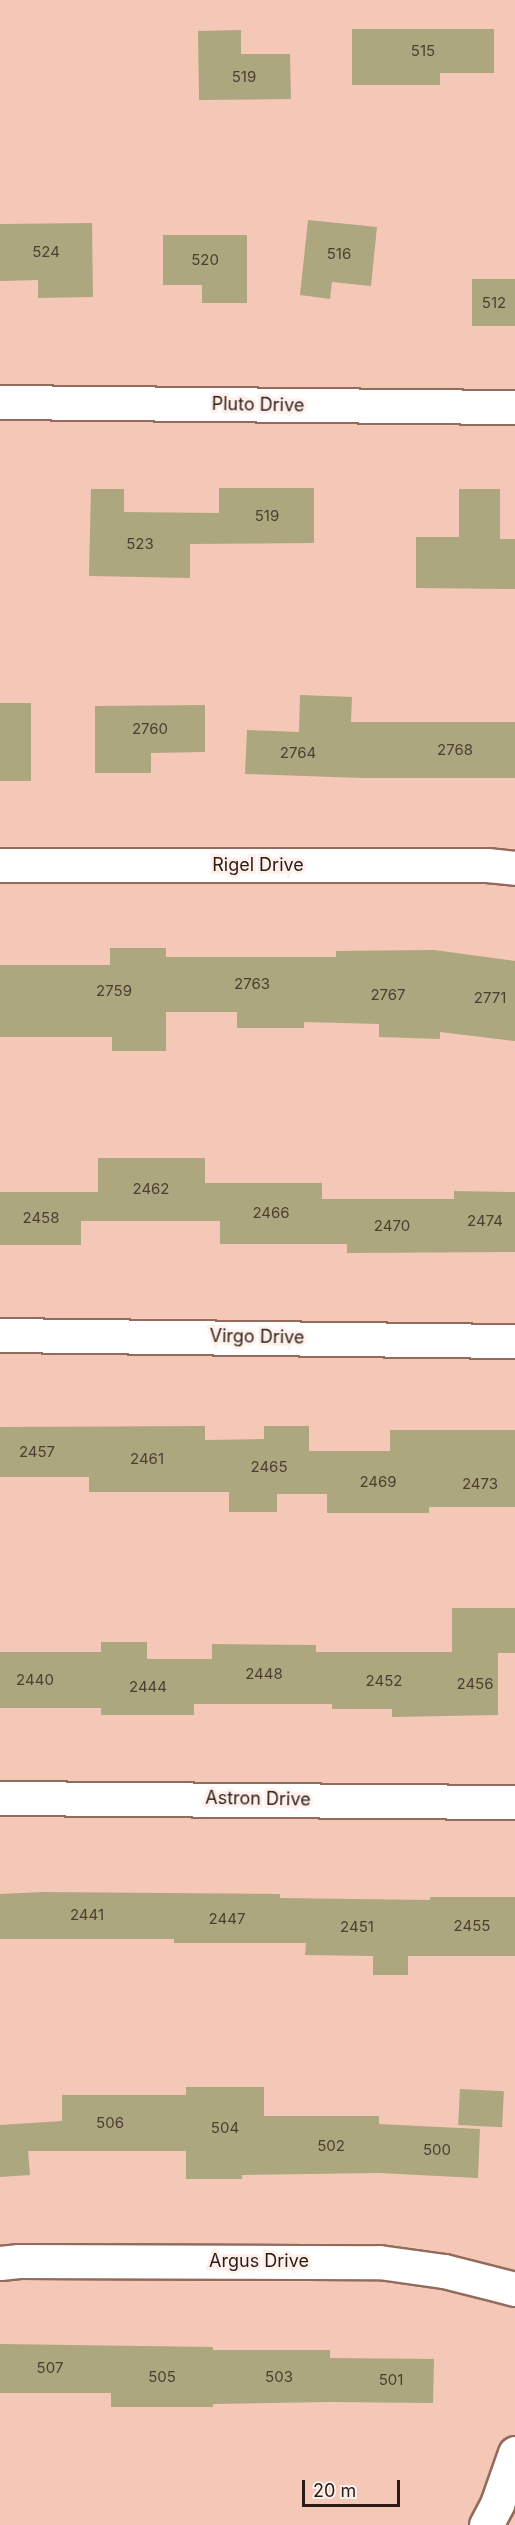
<!DOCTYPE html>
<html>
<head>
<meta charset="utf-8">
<style>
	body { margin:0 }
	#map { position:relative; width:515px; height:2525px; overflow:hidden; background:#f4c7b7; font-family:Inter,sans-serif }
	div>[style] { position:absolute }
	[style*='--x'] { left:calc(var(--x)*1px); top:calc(var(--y)*1px); width:calc(var(--w)*1px); rotate:calc(var(--a)*1deg) }
	.building>* { inset:0; background:#ada77f; transform-origin:0 0 }
	.roads { filter:drop-shadow(2px 0 #936b5d) drop-shadow(-2px 0 #936b5d) drop-shadow(0 2px #936b5d) drop-shadow(0 -2px #936b5d) }
	.street>* { height:33px; margin:-16.5px; padding:0 16.5px; transform-origin:16.5px; border-radius:16.5px; background:#fff }
	span { translate:-50% -50%; white-space:nowrap; text-align:center; line-height:1.15; -webkit-text-stroke:6px #fef0eb; paint-order:stroke }
	.number-label { font-size:15px; color:#4c3e30 }
	.number-label span { -webkit-text-stroke-width:0 }
	.street-label { font-size:18px; color:#2b1b15 }
	.scale { position:absolute; left:302px; top:2480px; width:98px; height:27px; box-sizing:border-box; border:3px solid #2b1b15; border-top:0; padding-left:8px; font-size:18px; line-height:21px; white-space:nowrap; color:#2b1b15; -webkit-text-stroke:4px #fef0eb; paint-order:stroke }
</style>
</head>
<body>
<div id="map">
	<div class="building">
		<div style="clip-path:polygon(352px 29px,494px 29px,494px 73px,440px 73px,440px 85px,352px 85px)"></div>
		<div style="clip-path:polygon(241px 30px,241px 54px,290px 54px,291px 99px,199px 100px,198px 31px)"></div>
		<div style="clip-path:polygon(308px 220px,377px 227px,371px 286px,332px 282px,330px 299px,300px 295px)"></div>
		<div style="clip-path:polygon(92px 223px,93px 297px,38px 298px,38px 280px,0 281px,0 224px)"></div>
		<div style="clip-path:polygon(163px 235px,247px 235px,247px 303px,202px 303px,202px 285px,163px 285px)"></div>
		<div style="left:472px;top:279px;width:43px;height:47px"></div>
		<div style="clip-path:polygon(219px 488px,314px 488px,314px 543px,190px 544px,190px 578px,89px 576px,91px 489px,124px 489px,124px 512px,219px 513px)"></div>
		<div style="clip-path:polygon(459px 489px,500px 489px,500px 539px,515px 539px,515px 589px,416px 588px,416px 537px,459px 537px)"></div>
		<div style="clip-path:polygon(300px 695px,352px 697px,351px 722px,515px 722px,515px 778px,363px 778px,245px 774px,247px 730px,299px 732px)"></div>
		<div style="left:0;top:703px;width:31px;height:78px"></div>
		<div style="clip-path:polygon(205px 705px,205px 752px,151px 753px,151px 773px,95px 773px,95px 706px)"></div>
		<div style="clip-path:polygon(110px 948px,166px 948px,166px 957px,336px 957px,336px 951px,434px 950px,515px 961px,515px 1041px,440px 1032px,440px 1039px,379px 1037px,379px 1024px,304px 1022px,304px 1028px,237px 1028px,237px 1012px,166px 1012px,166px 1051px,112px 1051px,112px 1037px,0 1037px,0 965px,110px 965px)"></div>
		<div style="clip-path:polygon(98px 1158px,205px 1158px,205px 1183px,322px 1183px,322px 1199px,454px 1199px,454px 1191px,515px 1192px,515px 1252px,347px 1253px,347px 1244px,220px 1244px,220px 1221px,81px 1221px,81px 1245px,0 1245px,0 1192px,98px 1192px)"></div>
		<div style="clip-path:polygon(205px 1426px,205px 1440px,264px 1439px,264px 1426px,309px 1426px,309px 1451px,390px 1451px,390px 1430px,515px 1430px,515px 1507px,429px 1507px,429px 1513px,327px 1513px,327px 1494px,277px 1494px,277px 1512px,229px 1512px,229px 1492px,89px 1492px,89px 1477px,0 1477px,0 1427px)"></div>
		<div style="clip-path:polygon(452px 1608px,515px 1608px,515px 1653px,498px 1653px,498px 1715px,392px 1717px,392px 1709px,332px 1709px,332px 1704px,194px 1704px,194px 1715px,101px 1715px,101px 1708px,0 1708px,0 1652px,101px 1652px,101px 1642px,147px 1642px,147px 1659px,212px 1659px,212px 1644px,316px 1645px,316px 1652px,452px 1652px)"></div>
		<div style="clip-path:polygon(43px 1892px,280px 1894px,280px 1898px,430px 1900px,430px 1897px,515px 1897px,515px 1956px,408px 1956px,408px 1975px,373px 1975px,373px 1956px,305px 1955px,306px 1943px,174px 1943px,174px 1939px,0 1939px,0 1894px)"></div>
		<div style="clip-path:polygon(186px 2087px,264px 2087px,264px 2116px,379px 2116px,379px 2124px,480px 2129px,478px 2178px,379px 2173px,242px 2175px,242px 2179px,186px 2179px,186px 2151px,28px 2151px,30px 2175px,0 2177px,0 2125px,62px 2121px,62px 2095px,186px 2095px)"></div>
		<div style="left:460px;top:2089px;width:44px;height:36px;rotate:3deg"></div>
		<div style="clip-path:polygon(0 2344px,213px 2347px,213px 2350px,330px 2350px,330px 2358px,434px 2359px,433px 2403px,330px 2402px,213px 2404px,213px 2407px,111px 2407px,111px 2393px,0 2393px)"></div>
	</div>
	<div class="roads">
		<div class="street">
			<div style="--x:0;--y:402;--w:515;--a:0.56"></div>
			<div style="--x:0;--y:865;--w:487;--a:0"></div>
			<div style="--x:487;--y:865;--w:28;--a:6"></div>
			<div style="--x:0;--y:1335;--w:515;--a:0.67"></div>
			<div style="--x:0;--y:1798;--w:515;--a:0.45"></div>
			<div style="--x:0;--y:2263;--w:19;--a:-6"></div>
			<div style="--x:19;--y:2261;--w:360;--a:0.2"></div>
			<div style="--x:379;--y:2262;--w:66;--a:7.9"></div>
			<div style="--x:444;--y:2271;--w:73;--a:14.2"></div>
			<div style="--x:486;--y:2525;--w:24;--a:-62"></div>
			<div style="--x:497;--y:2504;--w:54;--a:-70.6"></div>
		</div>
	</div>
	<div class="number-label">
		<span style="left:423px;top:51px">515</span>
		<span style="left:244px;top:77px">519</span>
		<span style="left:46px;top:252px">524</span>
		<span style="left:339px;top:254px">516</span>
		<span style="left:205px;top:260px">520</span>
		<span style="left:494px;top:303px">512</span>
		<span style="left:267px;top:516px">519</span>
		<span style="left:140px;top:544px">523</span>
		<span style="left:150px;top:729px">2760</span>
		<span style="left:455px;top:750px">2768</span>
		<span style="left:298px;top:753px">2764</span>
		<span style="left:252px;top:984px">2763</span>
		<span style="left:114px;top:991px">2759</span>
		<span style="left:388px;top:995px">2767</span>
		<span style="left:490px;top:998px">2771</span>
		<span style="left:151px;top:1189px">2462</span>
		<span style="left:271px;top:1213px">2466</span>
		<span style="left:41px;top:1218px">2458</span>
		<span style="left:485px;top:1221px">2474</span>
		<span style="left:392px;top:1226px">2470</span>
		<span style="left:37px;top:1452px">2457</span>
		<span style="left:147px;top:1459px">2461</span>
		<span style="left:269px;top:1467px">2465</span>
		<span style="left:378px;top:1482px">2469</span>
		<span style="left:480px;top:1484px">2473</span>
		<span style="left:264px;top:1674px">2448</span>
		<span style="left:35px;top:1680px">2440</span>
		<span style="left:384px;top:1681px">2452</span>
		<span style="left:475px;top:1684px">2456</span>
		<span style="left:148px;top:1687px">2444</span>
		<span style="left:87px;top:1915px">2441</span>
		<span style="left:227px;top:1919px">2447</span>
		<span style="left:472px;top:1926px">2455</span>
		<span style="left:357px;top:1927px">2451</span>
		<span style="left:110px;top:2123px">506</span>
		<span style="left:225px;top:2128px">504</span>
		<span style="left:331px;top:2146px">502</span>
		<span style="left:437px;top:2150px">500</span>
		<span style="left:50px;top:2368px">507</span>
		<span style="left:162px;top:2377px">505</span>
		<span style="left:279px;top:2377px">503</span>
		<span style="left:391px;top:2380px">501</span>
	</div>
	<div class="street-label">
		<span style="left:258px;top:405px;rotate:1deg">Pluto Drive</span>
		<span style="left:258px;top:865px">Rigel Drive</span>
		<span style="left:257px;top:1337px;rotate:1deg">Virgo Drive</span>
		<span style="left:258px;top:1799px;rotate:1deg">Astron Drive</span>
		<span style="left:259px;top:2261px">Argus Drive</span>
	</div>
	<div class="scale">20 m</div>
</div>
</body>
</html>
